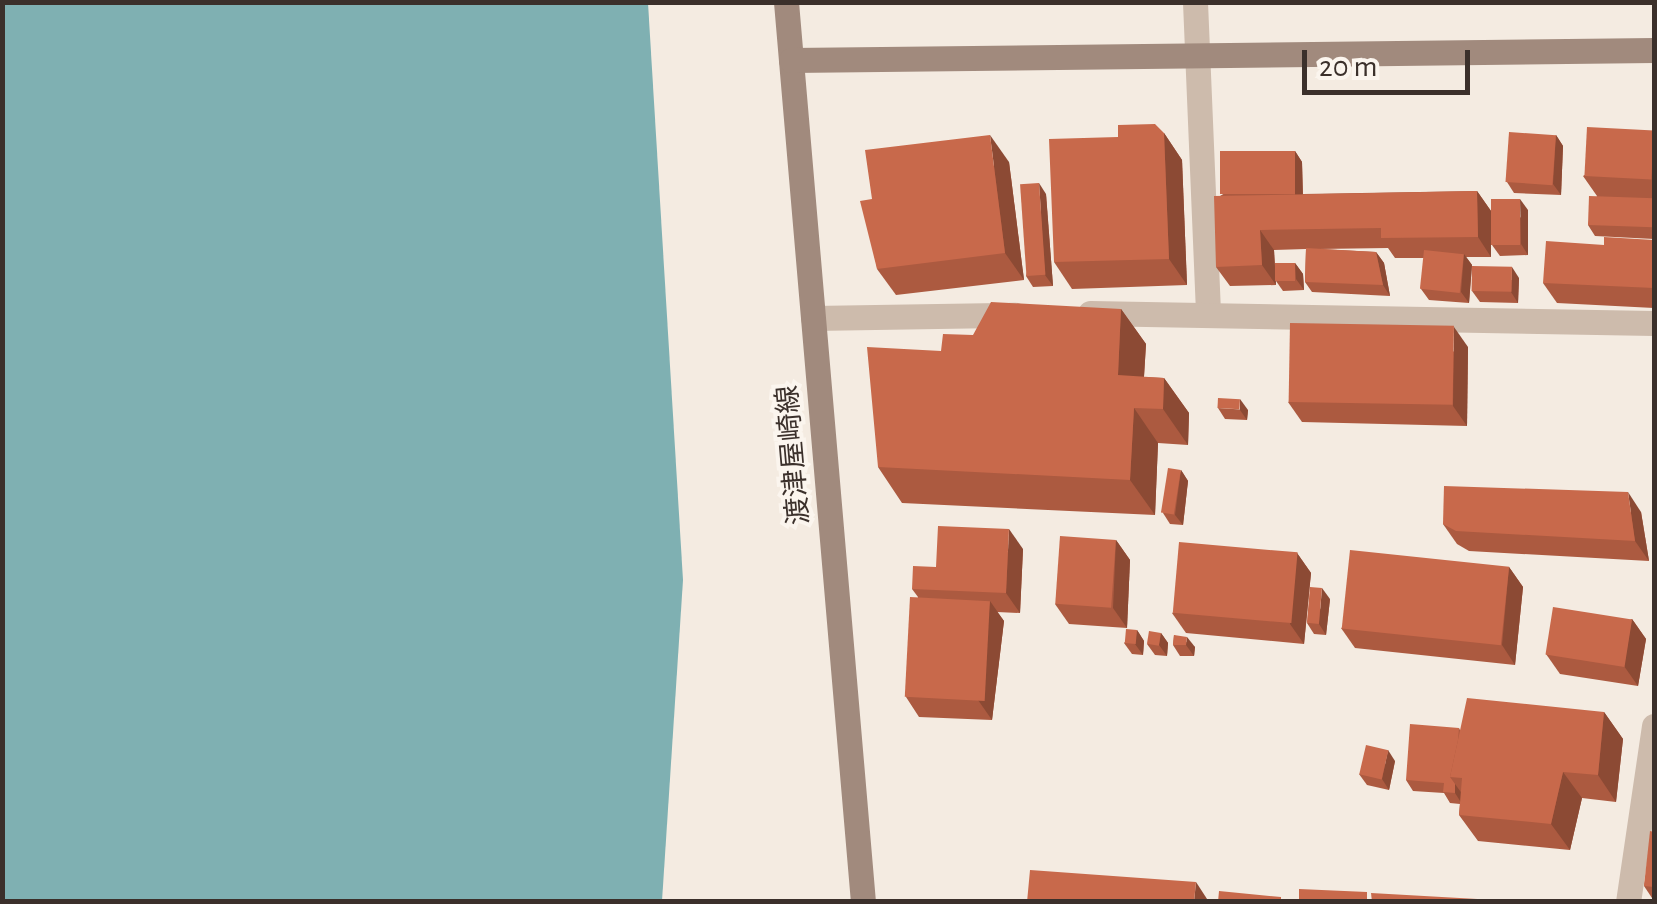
<!DOCTYPE html>
<html>
<head>
<meta charset="utf-8">
<style>
	body { margin:0 }
	#map { position:relative; width:1657px; height:904px; overflow:hidden; background:#f4ebe1; font-family:"Alegreya Sans","Noto Sans JP",sans-serif }
	div>[style] { position:absolute }
	[style*='--x'] { left:calc(var(--x)*1px); top:calc(var(--y)*1px); width:calc(var(--w)*1px); rotate:calc(var(--a)*1deg) }
	.water>* { inset:0; background:#7fb0b2 }
	.street>* { height:25px; margin:-12.5px; padding:0 12.5px; transform-origin:12.5px; border-radius:12.5px; background:#cdbbac }
	.secondary>* { height:25px; margin:-12.5px; padding:0 12.5px; transform-origin:12.5px; border-radius:12.5px; background:#a18a7d }
	.wall>* { inset:0; background:#ac5a40 }
	.shaded-wall>* { inset:0; background:#8c4a34 }
	.building>* { inset:0; background:#c8694b; transform-origin:0 0 }
	span { translate:-50% -50%; white-space:nowrap; text-align:center; line-height:1.15; -webkit-text-stroke:8px #fbf5ee; paint-order:stroke }
	.street-label { font-size:28px; color:#3b302b }
	.frame { position:absolute; inset:0; border:5px solid #3b302b; pointer-events:none }
	.scale { position:absolute; left:1302px; top:50px; width:168px; height:45px; box-sizing:border-box; border:5px solid #3b302b; border-top:0; padding-left:12px; font-size:30px; line-height:35px; white-space:nowrap; color:#3b302b; -webkit-text-stroke:8px #fbf5ee; paint-order:stroke }
</style>
</head>
<body>
<div id="map">
	<div class="water">
		<div style="clip-path:polygon(2px 3px,648px 3px,683px 580px,662px 901px,3px 901px)"></div>
	</div>
	<div class="street">
		<div style="--x:1195;--y:2;--w:309;--a:87.6"></div>
		<div style="--x:1090;--y:313;--w:564;--a:1.02"></div>
		<div style="--x:813;--y:318;--w:202;--a:-0.9"></div>
		<div style="--x:1628;--y:902;--w:178;--a:-81.6"></div>
	</div>
	<div class="secondary">
		<div style="--x:786;--y:2;--w:903;--a:85.11"></div>
		<div style="--x:791;--y:60;--w:863;--a:-0.66"></div>
	</div>
	<div class="wall">
		<div style="clip-path:polygon(1654px 131px,1654px 239px,1595px 236px,1588px 225px,1597px 196px,1583px 176px)"></div>
		<div style="clip-path:polygon(1164px 133px,1182px 160px,1187px 285px,1072px 289px,1054px 262px,1118px 137px)"></div>
		<div style="clip-path:polygon(1556px 135px,1563px 146px,1561px 195px,1514px 193px,1507px 182px)"></div>
		<div style="clip-path:polygon(1295px 151px,1302px 162px,1303px 194px,1477px 191px,1491px 211px,1491px 257px,1466px 257px,1472px 265px,1469px 303px,1429px 300px,1421px 289px,1424px 258px,1395px 258px,1388px 248px,1319px 249px,1376px 252px,1384px 263px,1390px 296px,1312px 292px,1305px 282px,1306px 249px,1274px 250px,1276px 285px,1230px 286px,1216px 267px,1220px 196px)"></div>
		<div style="clip-path:polygon(1009px 162px,1024px 280px,896px 295px,877px 269px,872px 199px)"></div>
		<div style="clip-path:polygon(1046px 194px,1053px 286px,1033px 287px,1026px 276px)"></div>
		<div style="clip-path:polygon(1528px 210px,1528px 255px,1500px 256px,1492px 245px)"></div>
		<div style="clip-path:polygon(1654px 240px,1654px 308px,1557px 303px,1543px 283px,1604px 245px)"></div>
		<div style="clip-path:polygon(1295px 263px,1303px 274px,1304px 290px,1283px 291px,1276px 281px)"></div>
		<div style="clip-path:polygon(1519px 278px,1518px 303px,1480px 302px,1472px 291px)"></div>
		<div style="clip-path:polygon(1121px 309px,1146px 344px,1144px 377px,1164px 378px,1189px 413px,1188px 445px,1158px 443px,1155px 515px,902px 503px,878px 467px,941px 351px,973px 335px)"></div>
		<div style="clip-path:polygon(1468px 347px,1467px 426px,1302px 422px,1288px 402px)"></div>
		<div style="clip-path:polygon(1218px 408px,1248px 410px,1247px 420px,1225px 419px)"></div>
		<div style="clip-path:polygon(1181px 470px,1188px 481px,1183px 525px,1170px 524px,1163px 513px)"></div>
		<div style="clip-path:polygon(1641px 512px,1649px 561px,1469px 551px,1457px 544px,1443px 524px)"></div>
		<div style="clip-path:polygon(1116px 540px,1130px 560px,1127px 628px,1069px 624px,1055px 604px)"></div>
		<div style="clip-path:polygon(1023px 549px,1020px 613px,997px 612px,1004px 621px,992px 720px,919px 717px,906px 697px,918px 597px,912px 589px,936px 567px)"></div>
		<div style="clip-path:polygon(1297px 553px,1311px 573px,1304px 644px,1186px 633px,1172px 613px)"></div>
		<div style="clip-path:polygon(1509px 567px,1523px 587px,1515px 665px,1355px 648px,1341px 628px)"></div>
		<div style="clip-path:polygon(1330px 599px,1326px 635px,1314px 634px,1307px 623px)"></div>
		<div style="clip-path:polygon(1632px 619px,1646px 639px,1638px 686px,1560px 674px,1546px 654px)"></div>
		<div style="clip-path:polygon(1137px 630px,1144px 641px,1143px 655px,1132px 654px,1124px 643px)"></div>
		<div style="clip-path:polygon(1161px 633px,1168px 643px,1167px 656px,1155px 655px,1147px 644px)"></div>
		<div style="clip-path:polygon(1174px 635px,1195px 647px,1194px 656px,1180px 656px,1173px 645px)"></div>
		<div style="clip-path:polygon(1604px 712px,1623px 739px,1616px 802px,1582px 798px,1570px 850px,1478px 841px,1459px 815px,1460px 804px,1450px 803px,1444px 793px,1413px 791px,1406px 780px,1459px 728px,1460px 730px)"></div>
		<div style="clip-path:polygon(1395px 761px,1389px 790px,1367px 785px,1359px 774px)"></div>
		<div style="clip-path:polygon(1654px 832px,1654px 901px,1644px 886px)"></div>
	</div>
	<div class="shaded-wall">
		<div style="clip-path:polygon(1164px 133px,1182px 160px,1187px 285px,1169px 259px)"></div>
		<div style="clip-path:polygon(990px 135px,1009px 162px,1024px 280px,1005px 253px)"></div>
		<div style="clip-path:polygon(1556px 135px,1563px 146px,1561px 195px,1553px 184px)"></div>
		<div style="clip-path:polygon(1295px 151px,1302px 162px,1303px 206px,1295px 195px)"></div>
		<div style="clip-path:polygon(1039px 183px,1046px 194px,1053px 286px,1045px 275px)"></div>
		<div style="clip-path:polygon(1477px 191px,1491px 211px,1491px 257px,1478px 237px)"></div>
		<div style="clip-path:polygon(1520px 199px,1528px 210px,1528px 255px,1521px 244px)"></div>
		<div style="clip-path:polygon(1260px 230px,1274px 250px,1276px 285px,1262px 265px)"></div>
		<div style="clip-path:polygon(1376px 252px,1384px 263px,1390px 296px,1383px 285px)"></div>
		<div style="clip-path:polygon(1464px 254px,1472px 265px,1469px 303px,1461px 292px)"></div>
		<div style="clip-path:polygon(1295px 263px,1303px 274px,1304px 290px,1296px 279px)"></div>
		<div style="clip-path:polygon(1512px 267px,1519px 278px,1518px 303px,1511px 292px)"></div>
		<div style="clip-path:polygon(1121px 309px,1146px 344px,1142px 408px,1118px 375px)"></div>
		<div style="clip-path:polygon(1454px 327px,1468px 347px,1467px 426px,1453px 406px)"></div>
		<div style="clip-path:polygon(1164px 378px,1189px 413px,1188px 445px,1163px 409px)"></div>
		<div style="clip-path:polygon(1240px 399px,1248px 410px,1247px 420px,1240px 410px)"></div>
		<div style="clip-path:polygon(1134px 408px,1158px 443px,1155px 515px,1130px 480px)"></div>
		<div style="clip-path:polygon(1181px 470px,1188px 481px,1183px 525px,1175px 515px)"></div>
		<div style="clip-path:polygon(1628px 492px,1641px 512px,1649px 561px,1635px 541px)"></div>
		<div style="clip-path:polygon(1009px 529px,1023px 549px,1020px 613px,1006px 593px)"></div>
		<div style="clip-path:polygon(1116px 540px,1130px 560px,1127px 628px,1113px 608px)"></div>
		<div style="clip-path:polygon(1297px 553px,1311px 573px,1304px 644px,1290px 624px)"></div>
		<div style="clip-path:polygon(1509px 567px,1523px 587px,1515px 665px,1502px 645px)"></div>
		<div style="clip-path:polygon(1322px 588px,1330px 599px,1326px 635px,1319px 624px)"></div>
		<div style="clip-path:polygon(990px 601px,1004px 621px,992px 720px,978px 700px)"></div>
		<div style="clip-path:polygon(1632px 619px,1646px 639px,1638px 686px,1624px 666px)"></div>
		<div style="clip-path:polygon(1137px 630px,1144px 641px,1143px 655px,1135px 644px)"></div>
		<div style="clip-path:polygon(1161px 633px,1168px 643px,1167px 656px,1159px 645px)"></div>
		<div style="clip-path:polygon(1187px 637px,1195px 647px,1194px 656px,1186px 645px)"></div>
		<div style="clip-path:polygon(1604px 712px,1623px 739px,1616px 802px,1598px 775px)"></div>
		<div style="clip-path:polygon(1388px 750px,1395px 761px,1389px 790px,1382px 779px)"></div>
		<div style="clip-path:polygon(1563px 772px,1582px 798px,1570px 850px,1551px 824px)"></div>
		<div style="clip-path:polygon(1455px 784px,1463px 795px,1462px 804px,1455px 793px)"></div>
		<div style="clip-path:polygon(1196px 882px,1209px 902px,1194px 902px)"></div>
	</div>
	<div class="building">
		<div style="clip-path:polygon(1155px 124px,1164px 133px,1169px 259px,1054px 262px,1049px 139px,1118px 137px,1118px 125px)"></div>
		<div style="left:1587px;top:127px;width:67px;height:49px;rotate:3deg"></div>
		<div style="left:1509px;top:132px;width:47px;height:50px;rotate:4deg"></div>
		<div style="clip-path:polygon(990px 135px,1005px 253px,877px 269px,860px 201px,872px 199px,865px 150px)"></div>
		<div style="left:1295px;top:151px;width:43px;height:75px;rotate:90deg"></div>
		<div style="left:1039px;top:183px;width:92px;height:19px;rotate:86deg"></div>
		<div style="clip-path:polygon(1477px 191px,1478px 237px,1381px 238px,1381px 228px,1260px 230px,1262px 265px,1216px 267px,1214px 196px)"></div>
		<div style="left:1589px;top:196px;width:65px;height:29px;rotate:2deg"></div>
		<div style="left:1491px;top:199px;width:29px;height:46px"></div>
		<div style="clip-path:polygon(1604px 237px,1654px 240px,1654px 288px,1543px 283px,1546px 241px,1604px 245px)"></div>
		<div style="clip-path:polygon(1306px 248px,1376px 252px,1383px 285px,1305px 282px)"></div>
		<div style="left:1424px;top:250px;width:40px;height:39px;rotate:6deg"></div>
		<div style="left:1275px;top:263px;width:20px;height:18px"></div>
		<div style="left:1472px;top:266px;width:40px;height:25px;rotate:1deg"></div>
		<div style="clip-path:polygon(991px 302px,1121px 309px,1118px 375px,1164px 378px,1163px 409px,1134px 408px,1130px 480px,878px 467px,867px 347px,941px 351px,943px 334px,973px 335px)"></div>
		<div style="left:1290px;top:323px;width:164px;height:79px;rotate:1deg"></div>
		<div style="left:1218px;top:398px;width:22px;height:10px;rotate:3deg"></div>
		<div style="left:1168px;top:468px;width:13px;height:45px;rotate:9deg"></div>
		<div style="clip-path:polygon(1444px 486px,1628px 492px,1635px 541px,1456px 531px,1443px 524px)"></div>
		<div style="clip-path:polygon(938px 526px,1009px 529px,1006px 593px,912px 589px,913px 566px,936px 567px)"></div>
		<div style="left:1060px;top:536px;width:56px;height:68px;rotate:4deg"></div>
		<div style="left:1179px;top:542px;width:119px;height:71px;rotate:5deg"></div>
		<div style="left:1350px;top:550px;width:160px;height:79px;rotate:6deg"></div>
		<div style="left:1310px;top:587px;width:12px;height:36px;rotate:5deg"></div>
		<div style="left:910px;top:597px;width:80px;height:100px;rotate:3deg"></div>
		<div style="left:1553px;top:607px;width:80px;height:48px;rotate:9deg"></div>
		<div style="left:1126px;top:629px;width:11px;height:14px;rotate:5deg"></div>
		<div style="left:1149px;top:631px;width:12px;height:13px;rotate:9deg"></div>
		<div style="clip-path:polygon(1174px 635px,1187px 637px,1186px 645px,1173px 645px)"></div>
		<div style="clip-path:polygon(1467px 698px,1604px 712px,1598px 775px,1563px 772px,1551px 824px,1459px 815px,1462px 778px,1450px 777px)"></div>
		<div style="clip-path:polygon(1410px 724px,1459px 728px,1458px 740px,1450px 777px,1455px 784px,1455px 793px,1443px 792px,1444px 783px,1406px 780px)"></div>
		<div style="left:1366px;top:745px;width:23px;height:30px;rotate:13deg"></div>
		<div style="clip-path:polygon(1650px 831px,1654px 832px,1654px 887px,1644px 886px)"></div>
		<div style="clip-path:polygon(1030px 870px,1196px 882px,1194px 902px,1027px 902px)"></div>
		<div style="clip-path:polygon(1299px 889px,1367px 892px,1367px 902px,1299px 902px)"></div>
		<div style="clip-path:polygon(1219px 891px,1281px 897px,1281px 902px,1218px 902px)"></div>
		<div style="clip-path:polygon(1371px 893px,1531px 902px,1372px 902px)"></div>
	</div>
	<div class="street-label">
		<span style="left:794px;top:455px;rotate:-95deg">渡津屋崎線</span>
	</div>
	<div class="frame"></div>
	<div class="scale">20 m</div>
</div>
</body>
</html>
